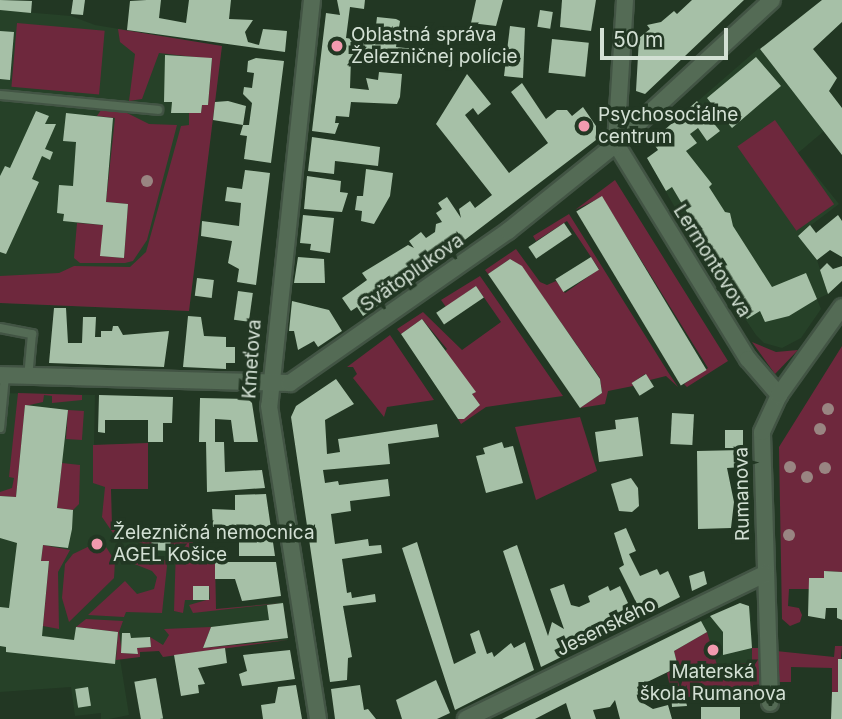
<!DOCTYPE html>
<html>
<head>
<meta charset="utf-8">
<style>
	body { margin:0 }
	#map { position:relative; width:842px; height:719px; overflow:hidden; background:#223723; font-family:Inter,sans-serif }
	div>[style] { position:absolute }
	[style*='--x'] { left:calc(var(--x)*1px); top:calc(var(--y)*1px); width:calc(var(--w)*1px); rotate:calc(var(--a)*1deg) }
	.built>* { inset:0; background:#264128 }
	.green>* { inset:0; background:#6e283d; transform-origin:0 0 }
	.building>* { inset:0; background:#a6c0a7; transform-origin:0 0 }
	.roads { filter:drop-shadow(2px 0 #425444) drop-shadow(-2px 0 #425444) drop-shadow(0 2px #425444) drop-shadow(0 -2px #425444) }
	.lane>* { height:8px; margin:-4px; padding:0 4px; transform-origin:4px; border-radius:4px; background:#546b55 }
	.street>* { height:16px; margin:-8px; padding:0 8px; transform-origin:8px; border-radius:8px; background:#546b55 }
	.trees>* { width:12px; height:12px; margin:-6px; border-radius:50%; background:#998582 }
	.dots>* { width:19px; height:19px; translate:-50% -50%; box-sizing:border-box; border:4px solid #223723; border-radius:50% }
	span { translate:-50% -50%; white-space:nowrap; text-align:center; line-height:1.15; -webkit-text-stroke:7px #223723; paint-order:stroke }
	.poi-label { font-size:19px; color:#d3e0d4 }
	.left { translate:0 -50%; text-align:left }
	.street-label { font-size:19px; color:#d3e0d4 }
	.scale { position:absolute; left:600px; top:28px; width:128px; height:32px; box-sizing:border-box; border:4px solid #d3e0d4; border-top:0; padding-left:9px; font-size:21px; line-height:24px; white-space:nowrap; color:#d3e0d4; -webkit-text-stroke:5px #223723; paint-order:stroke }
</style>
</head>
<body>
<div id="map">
	<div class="built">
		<div style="clip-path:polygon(0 10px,71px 16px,95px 25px,222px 46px,189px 311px,0 303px)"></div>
		<div style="clip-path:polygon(759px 48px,824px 131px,798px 153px,839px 204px,798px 235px,817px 260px,828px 294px,817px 299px,821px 309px,801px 338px,782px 348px,764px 343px,756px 335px,696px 245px,647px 158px,658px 150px,652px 141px)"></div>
		<div style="clip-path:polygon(0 393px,95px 395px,94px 445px,148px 443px,148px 489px,111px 489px,112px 527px,190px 526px,196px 561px,215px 562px,216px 609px,283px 602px,288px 640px,163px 657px,159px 651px,140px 652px,140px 657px,120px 659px,129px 715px,109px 719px,101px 719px,101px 713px,75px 716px,71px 687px,0 692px)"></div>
		<div style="clip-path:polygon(740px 603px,749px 606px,751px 616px,753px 694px,686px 697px,670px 636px)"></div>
	</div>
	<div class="green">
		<div style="left:17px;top:23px;width:88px;height:64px;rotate:5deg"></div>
		<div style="clip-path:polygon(118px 29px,222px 46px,189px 311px,0 303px,0 276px,59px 273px,74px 266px,130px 267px,146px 252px,181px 126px,189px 125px,189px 113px,201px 113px,202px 105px,208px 105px,212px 59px,159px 53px,142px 99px,129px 101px,135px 54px,120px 42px)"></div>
		<div style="clip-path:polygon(101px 110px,125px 112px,149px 124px,177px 125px,147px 240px,133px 261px,125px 263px,80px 263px,74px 258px,77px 223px,103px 225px,101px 256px,124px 258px,128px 204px,106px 202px,115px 118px,97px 116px)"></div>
		<div style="left:775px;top:120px;width:103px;height:46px;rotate:55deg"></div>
		<div style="clip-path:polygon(615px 180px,728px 361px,687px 387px,684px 384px,708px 368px,602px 197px,575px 210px)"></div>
		<div style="clip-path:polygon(569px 214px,668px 372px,678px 387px,666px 376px,650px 380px,645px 374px,632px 383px,633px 386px,608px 391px,605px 404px,580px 408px,602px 393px,600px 378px,522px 267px,510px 259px,488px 274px,485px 270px,516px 249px,540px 282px,547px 285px,556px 281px,565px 293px,599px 269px,567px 221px,536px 241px,533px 236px)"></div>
		<div style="clip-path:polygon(480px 276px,563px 396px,486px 407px,461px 424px,458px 419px,479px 404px,472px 394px,475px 392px,444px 352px,447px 349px,422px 319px,401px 334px,397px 329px,423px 312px,462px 350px,501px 322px,476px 286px,446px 307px,441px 300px)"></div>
		<div style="clip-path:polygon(390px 335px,434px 400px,387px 407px,384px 417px,353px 378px,357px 374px,353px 367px,347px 367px)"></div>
		<div style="clip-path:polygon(752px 342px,776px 352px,798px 350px,775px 374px)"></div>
		<div style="clip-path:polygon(842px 346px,842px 572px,825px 571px,824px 578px,809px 578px,809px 589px,789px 589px,788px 606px,799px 608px,802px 615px,800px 622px,790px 626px,782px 619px,779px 447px)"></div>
		<div style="clip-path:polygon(18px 393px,82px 395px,82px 400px,52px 403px,52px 396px,44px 395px,43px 402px,25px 406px,16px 497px,0 496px,0 492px,12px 488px,14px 478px,9px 477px)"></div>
		<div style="left:68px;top:410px;width:16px;height:29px;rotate:4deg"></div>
		<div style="clip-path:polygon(580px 417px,597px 471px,536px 500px,515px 427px)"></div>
		<div style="clip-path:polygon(148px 443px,148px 489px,111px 489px,112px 527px,190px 526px,196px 561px,215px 562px,216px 609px,283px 603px,193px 613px,189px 605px,210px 599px,209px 586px,193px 586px,193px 600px,185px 600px,183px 613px,174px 611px,176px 548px,170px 547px,171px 535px,152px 547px,113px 533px,102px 517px,105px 487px,93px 483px,93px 445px)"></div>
		<div style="clip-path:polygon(62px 463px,80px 465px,79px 504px,73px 510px,57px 508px)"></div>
		<div style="clip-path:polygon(96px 543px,106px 547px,115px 561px,114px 578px,69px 622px,62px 598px,65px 564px,73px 554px)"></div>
		<div style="clip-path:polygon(43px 545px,70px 550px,58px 572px,59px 629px,43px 626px,49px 562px,41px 561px)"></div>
		<div style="clip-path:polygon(139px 552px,165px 560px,167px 566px,162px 613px,126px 612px,124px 617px,88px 615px,125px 581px,137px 594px,154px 589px,157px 577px,152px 571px,132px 563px,133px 554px)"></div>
		<div style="clip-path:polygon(86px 619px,123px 621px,119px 632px,122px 653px,137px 654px,137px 648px,151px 647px,150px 637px,163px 645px,169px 635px,164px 629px,211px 627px,203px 648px,288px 640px,163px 657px,159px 651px,140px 652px,140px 657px,116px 660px,118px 632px,76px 627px)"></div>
		<div style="clip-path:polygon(707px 632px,717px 665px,752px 663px,752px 648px,763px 648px,763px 684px,753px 685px,753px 694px,686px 697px,683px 687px,671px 691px,667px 673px,678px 667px,674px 651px)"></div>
		<div style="clip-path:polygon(835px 646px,842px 646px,838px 692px,832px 692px,832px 668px,791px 667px,791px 682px,775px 682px,776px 651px,834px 657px)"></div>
	</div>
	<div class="building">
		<div style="clip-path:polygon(0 0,32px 1px,31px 13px,0 10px)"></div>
		<div style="clip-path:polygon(73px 0,85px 0,83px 15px,71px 14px)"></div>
		<div style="clip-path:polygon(147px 0,161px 0,159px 18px,186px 23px,189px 0,231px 0,229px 19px,253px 20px,245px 32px,248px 42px,259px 45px,263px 29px,287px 31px,285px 52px,127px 30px,130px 1px)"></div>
		<div style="clip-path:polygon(337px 0,365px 0,364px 9px,350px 7px,346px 38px,374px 42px,377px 17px,396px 19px,400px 21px,396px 47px,415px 49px,413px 66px,351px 59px,350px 88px,369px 90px,366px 78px,378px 80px,379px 72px,402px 74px,400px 97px,397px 104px,351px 102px,349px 117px,336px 116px,335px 123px,339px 123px,335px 134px,312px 131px,326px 13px,340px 15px)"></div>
		<div style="clip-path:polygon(476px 0,503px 0,496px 26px,471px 23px)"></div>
		<div style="clip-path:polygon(562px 0,596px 0,591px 31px,560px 27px)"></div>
		<div style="clip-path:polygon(692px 0,744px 0,645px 94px,636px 91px,639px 38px,650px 29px,647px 25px,661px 22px,674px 11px,677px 14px)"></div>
		<div style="clip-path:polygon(822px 0,842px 0,842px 22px,813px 49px,837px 78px,829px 91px,842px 108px,842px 155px,760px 49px)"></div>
		<div style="left:540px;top:10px;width:13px;height:17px;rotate:9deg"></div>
		<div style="clip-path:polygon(510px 26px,525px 28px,523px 78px,504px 76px)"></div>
		<div style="clip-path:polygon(0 31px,14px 32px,10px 80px,0 79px)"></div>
		<div style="left:552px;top:39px;width:37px;height:34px;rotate:6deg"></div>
		<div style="clip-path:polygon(165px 55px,212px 58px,208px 105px,202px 105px,201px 113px,171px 113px,172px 102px,164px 102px)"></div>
		<div style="clip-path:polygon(756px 57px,781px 86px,732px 128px,719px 113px,711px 120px,720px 131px,707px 141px,698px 128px,690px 134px,697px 143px,686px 151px,712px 184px,709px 187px,725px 212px,730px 213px,733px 226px,772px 287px,806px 273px,817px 299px,789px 316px,765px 322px,760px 311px,747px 319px,726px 288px,732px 284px,712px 253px,706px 256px,696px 245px,686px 222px,691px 219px,672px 187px,666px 191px,647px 158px,658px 150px,652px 141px,697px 101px,706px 113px,714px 107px,707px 98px)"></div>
		<div style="clip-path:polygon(256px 58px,284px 61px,271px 163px,244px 159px,247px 136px,240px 135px,243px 125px,213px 120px,215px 102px,228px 101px,246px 106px,243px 125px,249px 125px,252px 103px,243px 94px,244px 87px,252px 88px,254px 73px,247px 72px,248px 61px)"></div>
		<div style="clip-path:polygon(467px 74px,491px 104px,478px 115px,473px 108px,465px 115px,509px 173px,548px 143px,511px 92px,522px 83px,546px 119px,557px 110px,567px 110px,572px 116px,583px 107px,596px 126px,596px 140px,382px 303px,363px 316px,357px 307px,351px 311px,342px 298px,367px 280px,362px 273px,408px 245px,414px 248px,409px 241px,421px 232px,426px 238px,435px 232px,436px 224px,442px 222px,436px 213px,442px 209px,438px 203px,447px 197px,461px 218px,459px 209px,470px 201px,475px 208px,492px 195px,436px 124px)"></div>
		<div style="clip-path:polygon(36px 111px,49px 116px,45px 124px,56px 124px,45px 149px,53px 152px,50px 160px,42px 156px,32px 179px,39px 182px,6px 254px,0 252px,0 176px,5px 166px,10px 168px)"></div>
		<div style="clip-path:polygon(66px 113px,113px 118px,106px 202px,128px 204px,124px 258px,100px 256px,103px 225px,63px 221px,64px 214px,57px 213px,59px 185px,73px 186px,76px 142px,63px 141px)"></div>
		<div style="clip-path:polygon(312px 137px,380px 147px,378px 166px,335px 161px,334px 174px,308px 171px)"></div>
		<div style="clip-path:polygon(366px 169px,393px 173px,390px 196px,374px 224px,361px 221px,362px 211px,355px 210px,357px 196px,363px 196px)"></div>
		<div style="clip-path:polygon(245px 170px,270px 173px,256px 285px,237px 282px,239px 269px,228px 263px,232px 241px,201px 236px,202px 221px,239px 226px,241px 203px,225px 201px,227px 187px,242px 189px)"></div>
		<div style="clip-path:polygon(307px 176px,341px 181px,340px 192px,348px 193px,342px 212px,304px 209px)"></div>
		<div style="left:602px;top:196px;width:203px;height:30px;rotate:59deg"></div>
		<div style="clip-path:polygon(303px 215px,334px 218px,330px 253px,310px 250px,311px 244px,300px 243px)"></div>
		<div style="clip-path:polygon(838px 215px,842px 221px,842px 257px,830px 250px,817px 260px,798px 236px,810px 225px,816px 233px)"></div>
		<div style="left:564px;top:223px;width:14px;height:43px;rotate:56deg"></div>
		<div style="clip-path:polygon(298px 257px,324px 259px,325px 283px,294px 283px)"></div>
		<div style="left:591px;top:257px;width:15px;height:42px;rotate:58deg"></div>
		<div style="clip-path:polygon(510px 259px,522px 266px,600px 379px,602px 393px,580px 408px,488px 274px)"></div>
		<div style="clip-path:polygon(827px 263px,833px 269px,842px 266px,842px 281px,828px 294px,820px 270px)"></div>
		<div style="left:197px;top:278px;width:17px;height:18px;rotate:7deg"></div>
		<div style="left:476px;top:286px;width:14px;height:48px;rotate:56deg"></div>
		<div style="left:238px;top:291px;width:15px;height:29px;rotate:8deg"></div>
		<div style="clip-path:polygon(292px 301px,329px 310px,342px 331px,318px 347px,314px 341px,298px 350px,294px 331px,289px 331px)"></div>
		<div style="clip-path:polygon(54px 308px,66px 308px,68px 343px,82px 343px,83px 317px,96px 317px,95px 337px,101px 337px,101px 331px,112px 331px,113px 326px,118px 326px,123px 335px,169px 331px,164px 367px,49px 363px)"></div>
		<div style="clip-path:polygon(188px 316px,201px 317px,204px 336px,226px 337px,226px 347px,235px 347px,235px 363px,226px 363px,226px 369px,183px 367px)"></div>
		<div style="clip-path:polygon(422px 319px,476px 392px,472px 394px,480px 405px,464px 419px,458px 419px,401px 334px)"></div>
		<div style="left:646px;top:374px;width:15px;height:17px;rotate:58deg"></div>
		<div style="clip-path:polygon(336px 379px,354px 404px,325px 420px,327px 454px,340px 452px,338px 439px,365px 435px,437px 424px,439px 437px,388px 444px,390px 464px,323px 470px,325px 483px,338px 481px,339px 485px,388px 479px,390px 496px,350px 501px,351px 511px,331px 514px,335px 544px,368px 539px,369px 546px,381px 545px,382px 553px,342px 559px,347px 593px,351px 592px,352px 598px,375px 594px,376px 602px,343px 606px,352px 657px,348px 658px,347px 680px,330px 682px,291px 417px,296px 406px)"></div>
		<div style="clip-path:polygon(99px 395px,173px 397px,172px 423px,163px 423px,163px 442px,148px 442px,148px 420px,105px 420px,105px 433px,98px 432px)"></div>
		<div style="clip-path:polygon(200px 398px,248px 399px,252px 403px,258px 442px,234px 442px,231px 420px,215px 419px,215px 442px,224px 442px,225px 472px,262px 470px,265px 488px,207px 492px,206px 442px,199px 442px)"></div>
		<div style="clip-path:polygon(25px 405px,68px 410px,57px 508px,73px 510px,72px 529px,68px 548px,43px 545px,41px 561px,49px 561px,42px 636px,74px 640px,76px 627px,118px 632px,115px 664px,6px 652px,6px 647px,0 646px,0 607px,9px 608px,17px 543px,0 538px,0 496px,16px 497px)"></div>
		<div style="left:672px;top:413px;width:22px;height:31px;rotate:3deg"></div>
		<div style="clip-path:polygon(638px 417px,643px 456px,599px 462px,595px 432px,616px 429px,615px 420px)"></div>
		<div style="left:725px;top:430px;width:18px;height:18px"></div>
		<div style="clip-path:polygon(502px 442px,504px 448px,513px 446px,523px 483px,486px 493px,476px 456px,485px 454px,483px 448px)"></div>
		<div style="clip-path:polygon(742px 450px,743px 467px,727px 468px,734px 502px,731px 528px,698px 529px,697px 451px)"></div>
		<div style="clip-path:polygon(631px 478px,638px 488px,639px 506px,632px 512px,619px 511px,611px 484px)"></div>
		<div style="clip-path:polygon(266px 494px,275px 556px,239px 556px,239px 541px,230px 538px,229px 526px,213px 527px,212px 509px,235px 510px,235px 495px)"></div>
		<div style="clip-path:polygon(626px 528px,636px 551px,629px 554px,640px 576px,657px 569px,660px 575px,668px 571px,680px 597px,643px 616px,619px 568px,624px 565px,614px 533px)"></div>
		<div style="left:152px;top:534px;width:19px;height:16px;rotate:3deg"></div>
		<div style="clip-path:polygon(417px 542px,454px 664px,476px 653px,470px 634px,479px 630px,487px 654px,492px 652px,494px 657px,511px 643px,514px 648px,525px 642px,534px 670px,455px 710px,402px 548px)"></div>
		<div style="clip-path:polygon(517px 545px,548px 636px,552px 622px,564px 629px,550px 589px,564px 584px,571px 605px,579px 607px,590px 602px,588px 596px,608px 586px,610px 591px,620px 586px,636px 620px,541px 667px,503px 551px)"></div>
		<div style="clip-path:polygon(215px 562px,276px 562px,281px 596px,242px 601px,235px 579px,215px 579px)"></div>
		<div style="clip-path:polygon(704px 571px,707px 584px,692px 591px,689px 576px)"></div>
		<div style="clip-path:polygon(824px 571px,842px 572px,842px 620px,837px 618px,837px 608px,826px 608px,825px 619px,808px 616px,809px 578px,824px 578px)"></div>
		<div style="left:193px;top:586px;width:16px;height:14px"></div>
		<div style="clip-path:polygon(283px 603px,288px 638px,203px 648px,211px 627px,269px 620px,267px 605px)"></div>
		<div style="clip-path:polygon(740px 603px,749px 606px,752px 648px,723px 655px,723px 632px,710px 616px)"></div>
		<div style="clip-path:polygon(701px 621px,707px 632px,674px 651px,678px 667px,637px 687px,643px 703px,653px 709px,668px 705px,672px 719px,620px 719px,615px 700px,610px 707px,593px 710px,596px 719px,571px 719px,566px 703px,535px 719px,502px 719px)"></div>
		<div style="clip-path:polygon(122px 633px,130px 633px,131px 638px,150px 637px,151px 647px,137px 648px,138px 654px,121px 653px)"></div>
		<div style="clip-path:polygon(225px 648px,227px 663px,198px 668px,205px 684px,198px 685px,199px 693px,181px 696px,174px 655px)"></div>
		<div style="clip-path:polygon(290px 650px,295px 679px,242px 686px,239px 674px,247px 671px,243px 655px)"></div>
		<div style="clip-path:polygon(838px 659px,842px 659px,842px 719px,831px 719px,832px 692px,838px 692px)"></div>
		<div style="left:156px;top:678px;width:41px;height:22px;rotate:80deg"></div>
		<div style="clip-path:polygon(436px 680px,450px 713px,437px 719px,402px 719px,396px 700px)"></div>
		<div style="clip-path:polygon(296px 685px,302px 719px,263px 719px,261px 705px,275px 703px,278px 687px)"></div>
		<div style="clip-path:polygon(360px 685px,364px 710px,368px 709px,376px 719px,335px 719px,331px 689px)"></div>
		<div style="left:88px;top:687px;width:19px;height:13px;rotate:81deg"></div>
		<div style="clip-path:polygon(683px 687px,687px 706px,672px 707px,671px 691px)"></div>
		<div style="left:701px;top:707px;width:39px;height:12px"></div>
	</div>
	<div class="roads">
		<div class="lane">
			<div style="--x:0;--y:95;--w:159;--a:5.4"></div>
			<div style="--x:0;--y:328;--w:33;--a:11"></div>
			<div style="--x:32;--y:334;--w:44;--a:95.2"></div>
			<div style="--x:0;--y:428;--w:52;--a:-84.5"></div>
		</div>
		<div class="street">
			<div style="--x:312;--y:0;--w:408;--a:96"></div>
			<div style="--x:269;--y:406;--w:317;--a:81.1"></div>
			<div style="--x:625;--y:0;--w:144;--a:93.6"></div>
			<div style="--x:616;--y:144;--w:252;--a:58.5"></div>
			<div style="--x:748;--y:359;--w:48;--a:49.3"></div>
			<div style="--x:0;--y:375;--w:290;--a:1.6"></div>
			<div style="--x:290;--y:383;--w:266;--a:-34.9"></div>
			<div style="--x:508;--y:231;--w:139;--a:-38.9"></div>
			<div style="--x:616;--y:144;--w:212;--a:-42.7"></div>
			<div style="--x:770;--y:703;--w:271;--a:-91.7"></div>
			<div style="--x:762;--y:432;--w:41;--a:-65.3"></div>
			<div style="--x:779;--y:395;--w:108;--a:-54.4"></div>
			<div style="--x:466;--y:719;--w:332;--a:-25.9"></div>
		</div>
	</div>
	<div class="trees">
		<div style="left:147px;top:181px"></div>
		<div style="left:828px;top:409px"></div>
		<div style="left:820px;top:429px"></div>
		<div style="left:790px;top:467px"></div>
		<div style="left:825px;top:468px"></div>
		<div style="left:807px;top:477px"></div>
		<div style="left:789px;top:535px"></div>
	</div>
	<div class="dots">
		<div style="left:337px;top:46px;background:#f29aaf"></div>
		<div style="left:584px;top:126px;background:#f29aaf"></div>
		<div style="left:97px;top:544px;background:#f29aaf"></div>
		<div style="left:713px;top:650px;background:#f29aaf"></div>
	</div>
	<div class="poi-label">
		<span class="left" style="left:351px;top:46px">Oblastná správa<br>Železničnej polície</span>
		<span class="left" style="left:598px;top:126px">Psychosociálne<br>centrum</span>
		<span class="left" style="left:113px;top:544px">Železničná nemocnica<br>AGEL Košice</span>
		<span style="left:713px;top:683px">Materská<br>škola Rumanova</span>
	</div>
	<div class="street-label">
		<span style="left:712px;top:261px;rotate:58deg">Lermontovova</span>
		<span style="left:412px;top:273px;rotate:-35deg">Svätoplukova</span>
		<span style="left:252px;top:359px;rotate:-86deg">Kmeťova</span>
		<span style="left:742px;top:494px;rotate:-91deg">Rumanova</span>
		<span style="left:606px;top:627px;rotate:-26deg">Jesenského</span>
	</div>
	<div class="scale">50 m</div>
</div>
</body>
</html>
